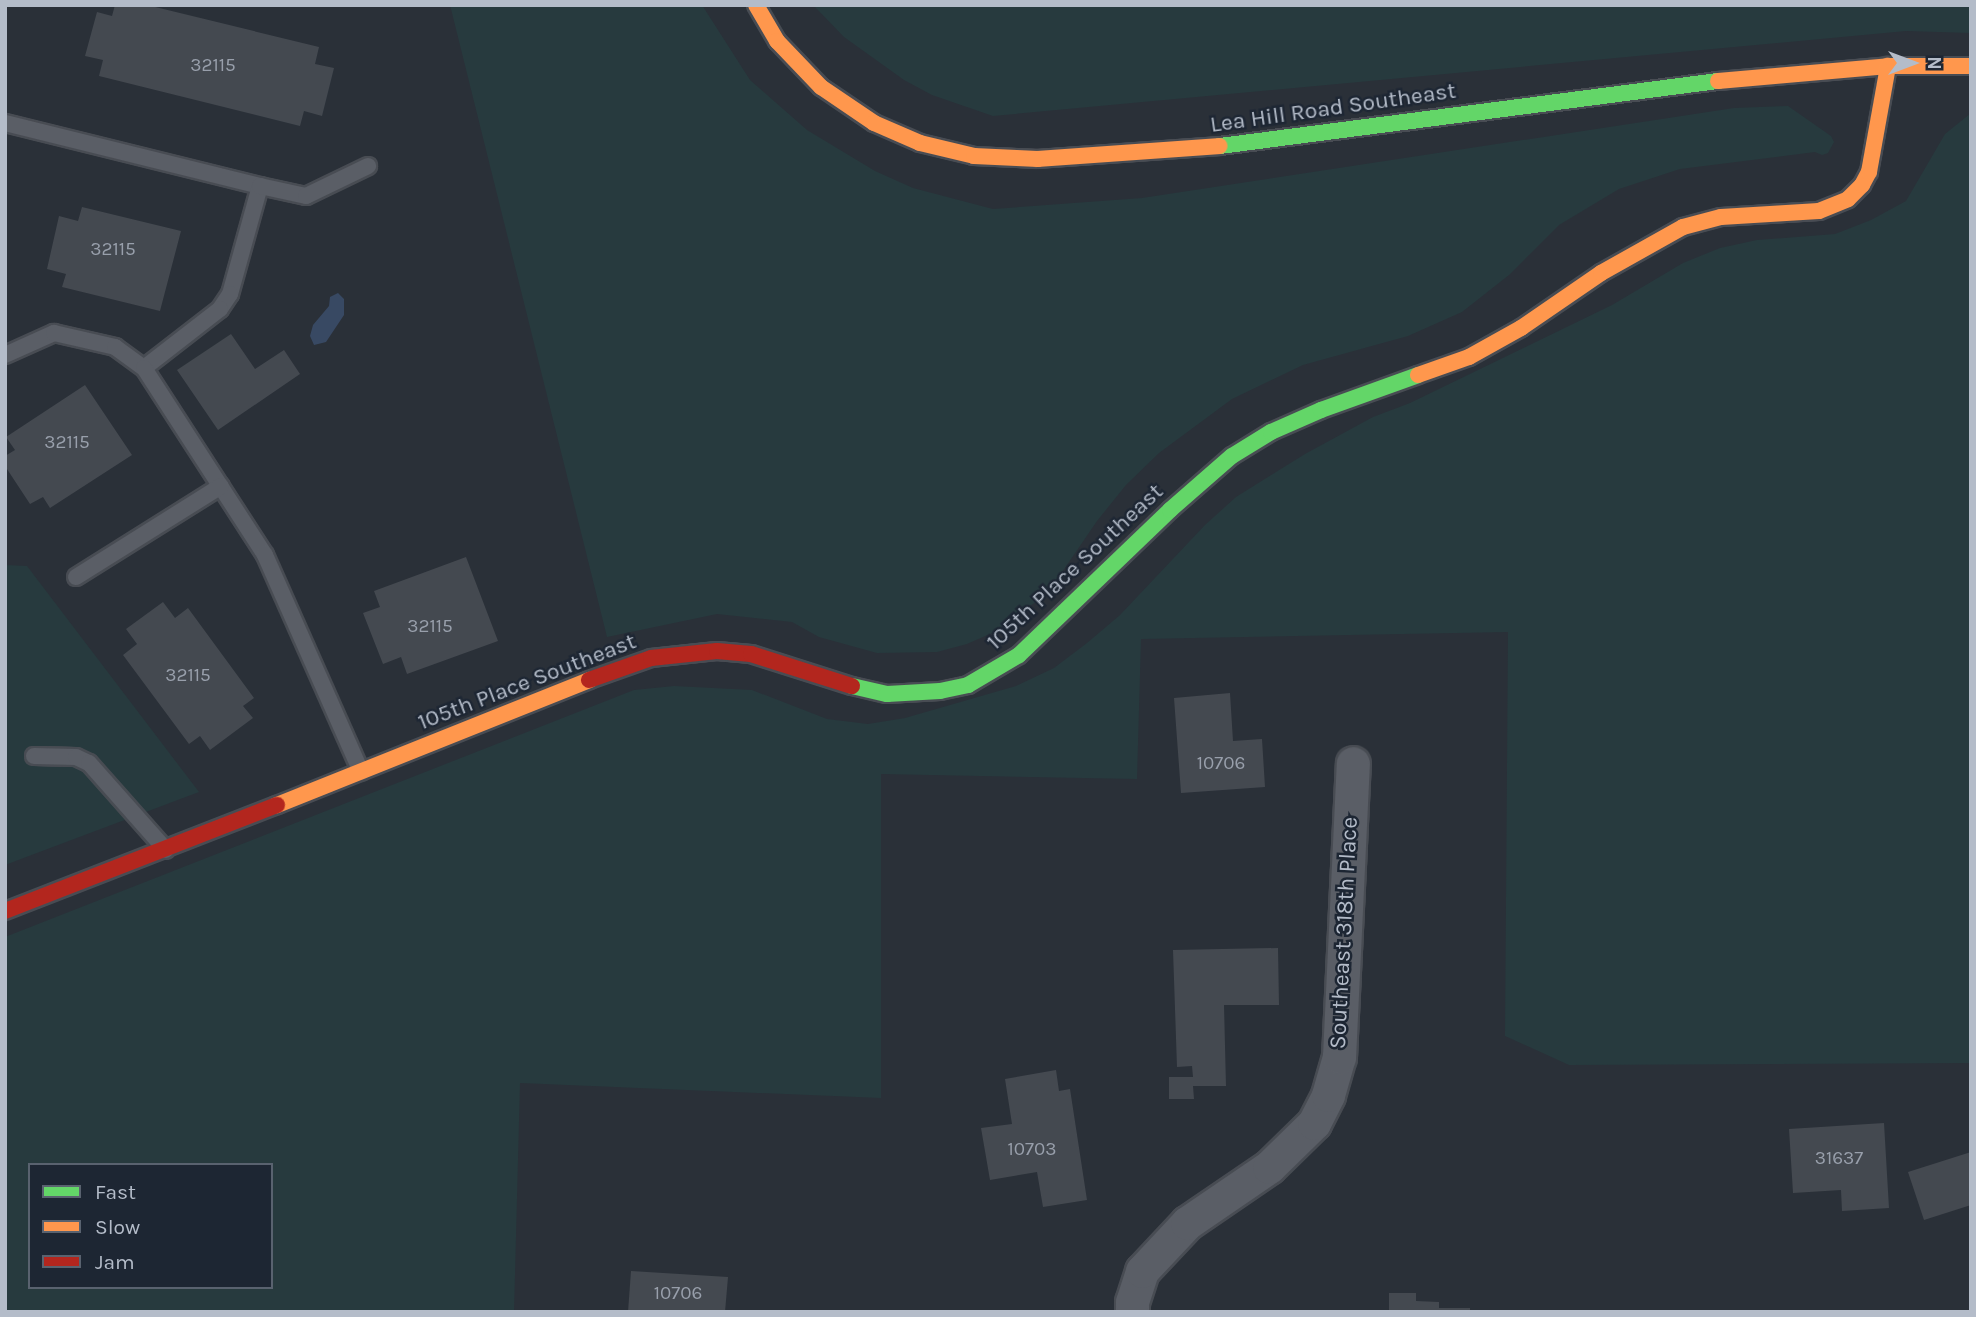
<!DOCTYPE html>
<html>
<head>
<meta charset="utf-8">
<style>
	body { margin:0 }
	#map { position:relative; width:1976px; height:1317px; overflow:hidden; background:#2a3038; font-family:Karla,sans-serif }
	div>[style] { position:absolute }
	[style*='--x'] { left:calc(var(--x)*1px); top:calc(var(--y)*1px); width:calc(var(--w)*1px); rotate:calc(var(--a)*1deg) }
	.green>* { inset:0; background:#273a3e }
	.water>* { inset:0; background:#384963 }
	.building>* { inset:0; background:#444950 }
	.roads { filter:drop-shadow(2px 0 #484c53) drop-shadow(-2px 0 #484c53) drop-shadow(0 2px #484c53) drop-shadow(0 -2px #484c53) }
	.lane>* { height:16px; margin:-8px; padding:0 8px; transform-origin:8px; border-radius:8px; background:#5a5e66 }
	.street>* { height:33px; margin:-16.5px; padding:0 16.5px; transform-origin:16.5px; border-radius:16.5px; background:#5a5e66 }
	.fast>* { height:16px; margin:-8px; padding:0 8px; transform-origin:8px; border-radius:8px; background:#63d668 }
	.slow>* { height:16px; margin:-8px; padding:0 8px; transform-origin:8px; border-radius:8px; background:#ff974d }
	.jam>* { height:16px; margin:-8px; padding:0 8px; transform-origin:8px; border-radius:8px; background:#b3261e }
	span { translate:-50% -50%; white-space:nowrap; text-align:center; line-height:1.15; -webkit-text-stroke:5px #1d2633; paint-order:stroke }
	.number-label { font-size:19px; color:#989fab }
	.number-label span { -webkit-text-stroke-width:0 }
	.street-label { font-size:23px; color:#b4bcc9 }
	.frame { position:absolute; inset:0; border:7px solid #b4bcc9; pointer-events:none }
	.legend { position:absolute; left:28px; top:1163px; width:245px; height:126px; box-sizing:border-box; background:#1d2633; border:2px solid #59626f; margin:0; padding:9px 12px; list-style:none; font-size:21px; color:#b4bcc9 }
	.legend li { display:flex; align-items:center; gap:14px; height:35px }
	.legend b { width:35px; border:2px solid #59626f }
	.north { position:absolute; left:1878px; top:28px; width:70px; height:70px; -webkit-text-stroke:5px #1d2633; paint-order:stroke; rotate:90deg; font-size:19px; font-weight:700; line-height:28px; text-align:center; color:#b4bcc9 }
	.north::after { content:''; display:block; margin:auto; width:24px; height:32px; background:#b4bcc9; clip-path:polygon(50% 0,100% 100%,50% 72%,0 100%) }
</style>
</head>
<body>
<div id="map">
	<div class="green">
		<div style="clip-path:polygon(450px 5px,702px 5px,750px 80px,807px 130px,875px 171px,913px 188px,993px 209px,1142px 198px,1734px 108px,1788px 106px,1831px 136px,1834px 142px,1828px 153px,1822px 155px,1815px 152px,1680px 169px,1619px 189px,1559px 225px,1509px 275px,1462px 312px,1408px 336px,1303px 365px,1232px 399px,1159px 453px,1126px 485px,1097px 521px,1056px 581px,1037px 601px,992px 633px,967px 644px,937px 652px,877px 653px,819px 637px,792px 622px,717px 614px,607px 637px)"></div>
		<div style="clip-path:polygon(813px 5px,1971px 5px,1971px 33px,1906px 31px,993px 116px,932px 95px,904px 80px,844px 37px)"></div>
		<div style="clip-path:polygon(evenodd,1971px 113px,1971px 1063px,1569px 1065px,1505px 1036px,1508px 632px,1141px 639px,1137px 779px,881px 774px,881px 1098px,520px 1083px,514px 1312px,5px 1312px,5px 937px,634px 690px,674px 686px,752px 690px,827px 719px,868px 724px,905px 718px,1016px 686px,1054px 668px,1087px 643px,1120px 615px,1205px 525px,1236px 497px,1305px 454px,1373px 417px,1410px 403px,1612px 305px,1683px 263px,1720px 248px,1757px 240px,1835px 234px,1871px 220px,1906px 201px,1945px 134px,1971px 113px,30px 1165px,271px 1165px,271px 1287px,30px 1287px,30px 1165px)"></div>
		<div style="clip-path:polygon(5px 565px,27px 566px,199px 792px,5px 865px)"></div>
	</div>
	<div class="water">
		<div style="clip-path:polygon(338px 293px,344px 299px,344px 315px,326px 342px,314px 345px,310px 336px,313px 325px,329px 306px,330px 297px)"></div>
	</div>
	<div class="building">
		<div style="clip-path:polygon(115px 5px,147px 5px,319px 47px,315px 64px,334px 68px,322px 116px,304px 111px,300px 126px,99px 76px,103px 60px,85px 56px,97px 12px,112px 16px)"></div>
		<div style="clip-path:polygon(82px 207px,181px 231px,160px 311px,62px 287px,66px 274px,47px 269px,59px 216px,78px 221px)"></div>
		<div style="clip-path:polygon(231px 334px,255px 369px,284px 350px,300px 374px,218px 430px,177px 370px)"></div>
		<div style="clip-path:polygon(85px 385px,132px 455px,50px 508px,43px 497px,30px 504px,5px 466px,5px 456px,15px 450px,6px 437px)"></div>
		<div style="clip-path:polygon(466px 557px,498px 641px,407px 674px,401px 657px,383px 664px,363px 613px,380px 607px,374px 591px)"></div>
		<div style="clip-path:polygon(163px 602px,175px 618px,188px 608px,254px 698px,243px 706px,253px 718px,210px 750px,200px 736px,189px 744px,123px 655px,137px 644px,126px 629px)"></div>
		<div style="clip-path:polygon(1230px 693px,1233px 741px,1262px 739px,1265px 787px,1181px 793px,1174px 698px)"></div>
		<div style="clip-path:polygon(1278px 948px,1279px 1005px,1224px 1005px,1226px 1086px,1193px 1086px,1194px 1099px,1169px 1099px,1169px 1077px,1193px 1077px,1192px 1066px,1177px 1067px,1173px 950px)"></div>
		<div style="clip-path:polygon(1056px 1070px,1059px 1091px,1070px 1089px,1087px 1200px,1043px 1207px,1037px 1172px,990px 1180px,981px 1128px,1012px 1124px,1005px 1079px)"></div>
		<div style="clip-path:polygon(1884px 1123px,1889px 1208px,1842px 1211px,1841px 1190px,1793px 1193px,1789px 1129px)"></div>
		<div style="clip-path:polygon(1971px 1152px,1971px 1205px,1924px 1220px,1908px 1172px)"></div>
		<div style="clip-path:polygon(631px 1271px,728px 1277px,725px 1312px,628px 1312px)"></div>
		<div style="clip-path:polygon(1389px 1293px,1416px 1293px,1416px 1301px,1439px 1302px,1439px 1308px,1470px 1308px,1470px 1312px,1389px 1312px)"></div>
	</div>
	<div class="roads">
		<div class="lane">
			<div style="--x:5;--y:123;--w:263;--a:13.9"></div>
			<div style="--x:260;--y:186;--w:112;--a:105.5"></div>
			<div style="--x:230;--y:294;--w:18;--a:124"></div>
			<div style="--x:220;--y:309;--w:96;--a:142.2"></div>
			<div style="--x:260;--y:186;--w:47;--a:12.3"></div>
			<div style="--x:306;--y:196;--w:69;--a:-25.8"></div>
			<div style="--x:5;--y:355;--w:54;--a:-24.2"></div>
			<div style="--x:54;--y:333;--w:63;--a:12.9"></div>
			<div style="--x:115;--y:347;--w:36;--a:36"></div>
			<div style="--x:144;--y:368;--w:223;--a:57.1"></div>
			<div style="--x:265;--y:555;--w:237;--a:66.1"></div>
			<div style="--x:76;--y:577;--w:171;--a:-32.1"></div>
			<div style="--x:34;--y:756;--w:42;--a:1.4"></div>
			<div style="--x:76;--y:757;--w:14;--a:25"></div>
			<div style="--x:89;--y:763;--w:116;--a:48.5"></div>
		</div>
		<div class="street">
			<div style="--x:1132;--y:1312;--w:10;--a:-90"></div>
			<div style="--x:1132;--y:1302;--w:33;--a:-72"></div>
			<div style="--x:1142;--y:1271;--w:66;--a:-46.8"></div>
			<div style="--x:1187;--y:1223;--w:99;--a:-34.3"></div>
			<div style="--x:1269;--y:1167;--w:63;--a:-44.4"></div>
			<div style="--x:1314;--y:1123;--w:31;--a:-63"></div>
			<div style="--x:1328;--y:1095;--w:40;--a:-74"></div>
			<div style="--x:1339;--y:1057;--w:294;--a:-87.3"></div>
		</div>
		<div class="fast">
			<div style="--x:1220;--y:146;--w:502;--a:-7.44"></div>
			<div style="--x:852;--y:686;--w:36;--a:13"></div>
			<div style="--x:887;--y:694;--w:53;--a:-3.2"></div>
			<div style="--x:940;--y:691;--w:29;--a:-12"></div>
			<div style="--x:968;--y:685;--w:59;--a:-30.5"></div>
			<div style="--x:1019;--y:655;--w:209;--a:-43.8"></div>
			<div style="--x:1170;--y:510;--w:82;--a:-41.1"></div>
			<div style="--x:1232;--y:456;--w:46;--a:-31.6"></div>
			<div style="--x:1271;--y:432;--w:55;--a:-23.7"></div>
			<div style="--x:1321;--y:410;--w:103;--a:-19.8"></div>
		</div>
		<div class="slow">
			<div style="--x:756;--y:5;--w:42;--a:59.7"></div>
			<div style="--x:777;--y:41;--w:64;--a:46.3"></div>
			<div style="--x:821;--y:87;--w:64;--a:34.2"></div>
			<div style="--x:874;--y:123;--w:50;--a:23.5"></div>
			<div style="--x:920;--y:143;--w:56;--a:13.5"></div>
			<div style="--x:974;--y:156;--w:64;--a:2.7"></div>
			<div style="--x:1038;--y:159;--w:182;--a:-4.1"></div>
			<div style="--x:1718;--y:81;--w:171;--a:-5"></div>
			<div style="--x:1888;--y:66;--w:83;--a:0"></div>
			<div style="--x:1418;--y:375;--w:54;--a:-19.4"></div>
			<div style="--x:1469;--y:357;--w:60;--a:-29.1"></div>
			<div style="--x:1521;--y:328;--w:97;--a:-34.5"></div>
			<div style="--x:1601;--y:273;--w:94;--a:-29.3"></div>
			<div style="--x:1683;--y:227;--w:39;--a:-15"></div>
			<div style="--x:1721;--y:217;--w:98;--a:-3.5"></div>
			<div style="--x:1819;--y:211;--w:31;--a:-22"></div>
			<div style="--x:1848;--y:199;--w:20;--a:-45"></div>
			<div style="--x:1862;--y:185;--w:15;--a:-62"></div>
			<div style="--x:1869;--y:172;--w:108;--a:-79.8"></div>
			<div style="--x:277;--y:805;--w:336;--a:-21.8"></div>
		</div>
		<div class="jam">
			<div style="--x:589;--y:680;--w:66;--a:-19.5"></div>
			<div style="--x:651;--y:658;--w:66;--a:-6.1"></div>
			<div style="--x:717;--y:651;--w:34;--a:5"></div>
			<div style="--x:751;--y:654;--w:106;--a:17.6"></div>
			<div style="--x:5;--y:911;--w:292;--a:-21.3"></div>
		</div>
	</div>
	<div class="number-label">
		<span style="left:213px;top:66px">32115</span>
		<span style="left:113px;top:250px">32115</span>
		<span style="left:67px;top:443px">32115</span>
		<span style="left:430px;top:627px">32115</span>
		<span style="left:188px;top:676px">32115</span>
		<span style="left:1221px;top:764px">10706</span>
		<span style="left:1032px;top:1150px">10703</span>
		<span style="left:1839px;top:1159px">31637</span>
		<span style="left:678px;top:1294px">10706</span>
	</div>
	<div class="street-label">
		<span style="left:1333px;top:108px;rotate:-8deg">Lea Hill Road Southeast</span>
		<span style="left:1075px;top:567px;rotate:-43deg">105th Place Southeast</span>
		<span style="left:527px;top:682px;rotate:-21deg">105th Place Southeast</span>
		<span style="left:1344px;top:933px;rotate:-87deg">Southeast 318th Place</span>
	</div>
	<div class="frame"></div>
	<ul class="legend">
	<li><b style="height:9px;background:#63d668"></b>Fast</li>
	<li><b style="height:9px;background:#ff974d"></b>Slow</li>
	<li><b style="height:9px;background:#b3261e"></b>Jam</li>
	</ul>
	<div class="north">N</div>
</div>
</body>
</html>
